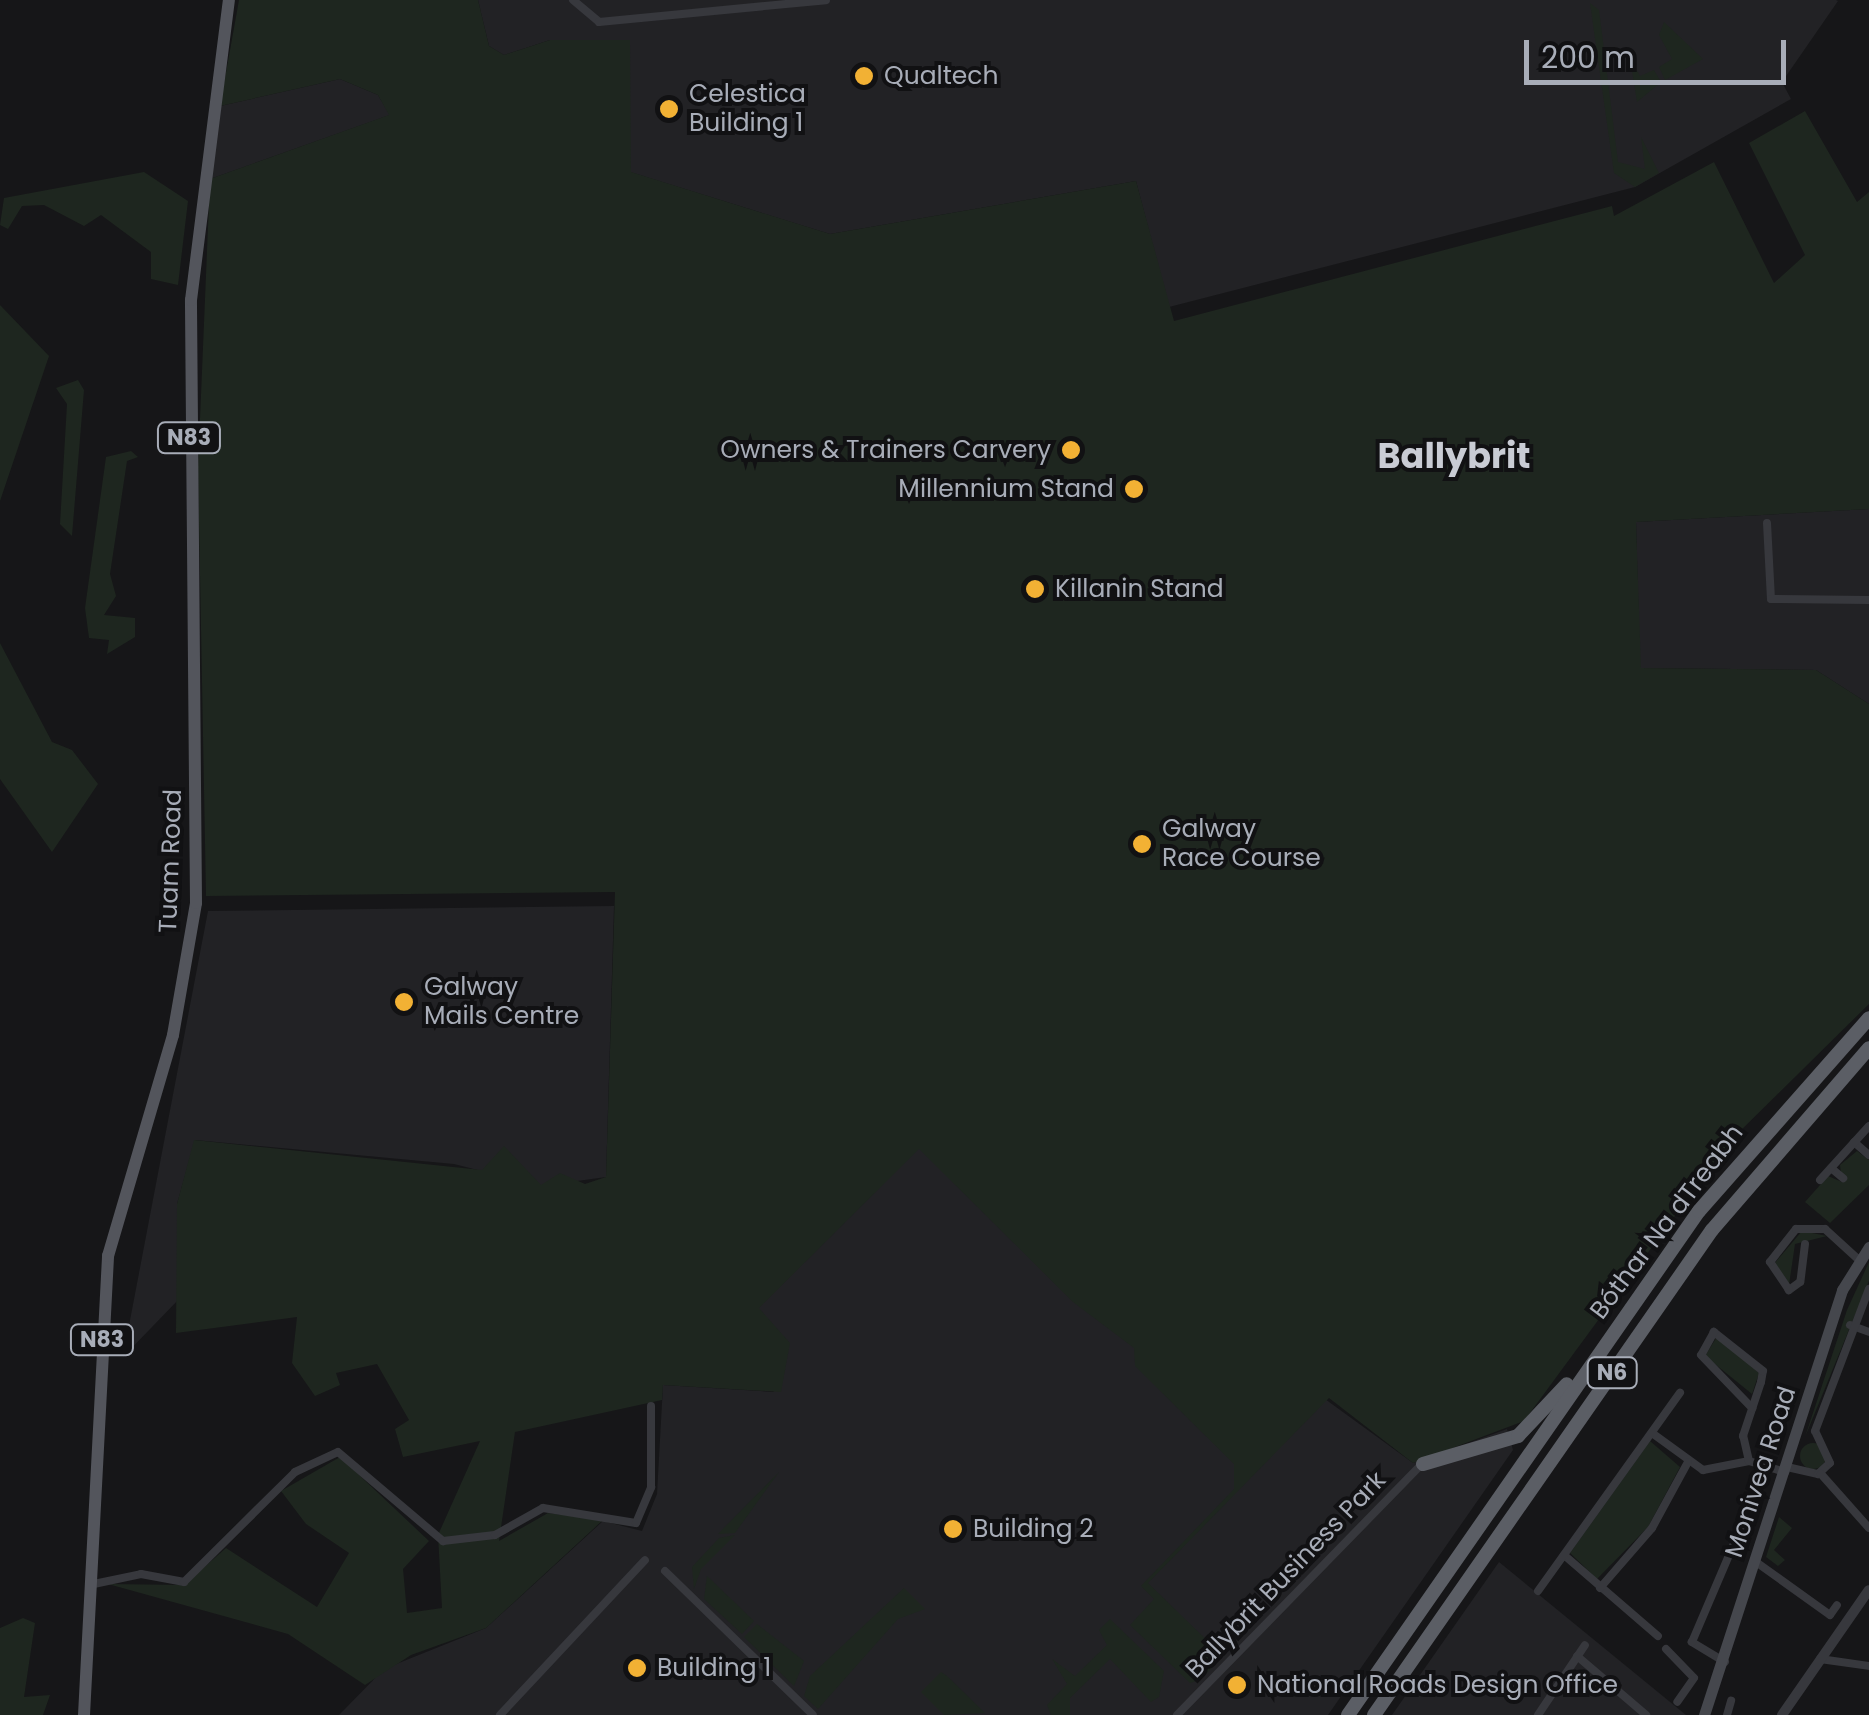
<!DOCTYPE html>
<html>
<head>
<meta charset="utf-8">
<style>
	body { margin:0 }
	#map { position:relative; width:1869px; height:1715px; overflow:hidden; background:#161618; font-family:Poppins,sans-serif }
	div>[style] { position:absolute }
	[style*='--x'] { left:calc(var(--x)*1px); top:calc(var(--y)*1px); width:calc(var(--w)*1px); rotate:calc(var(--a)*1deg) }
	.built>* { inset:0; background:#222225 }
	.green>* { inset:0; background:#1e261f }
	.round { border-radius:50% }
	.minor>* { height:8px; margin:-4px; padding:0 4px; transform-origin:4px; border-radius:4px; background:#37383d }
	.tertiary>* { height:10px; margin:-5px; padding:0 5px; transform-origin:5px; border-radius:5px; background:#37383d }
	.secondary>* { height:11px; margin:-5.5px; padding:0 5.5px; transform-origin:5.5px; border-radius:5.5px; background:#45474d }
	.primary>* { height:12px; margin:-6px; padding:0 6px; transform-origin:6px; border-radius:6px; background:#53555c }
	.trunk>* { height:14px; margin:-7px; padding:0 7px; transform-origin:7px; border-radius:7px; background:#5b5e65 }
	.dots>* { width:28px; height:28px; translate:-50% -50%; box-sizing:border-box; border:5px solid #111113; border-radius:50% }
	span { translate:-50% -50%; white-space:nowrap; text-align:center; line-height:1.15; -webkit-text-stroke:8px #111113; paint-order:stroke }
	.shield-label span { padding:2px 8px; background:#111113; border:2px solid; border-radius:8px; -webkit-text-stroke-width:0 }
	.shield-label { font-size:22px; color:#a8adb8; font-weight:700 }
	.poi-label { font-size:25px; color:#a8adb8 }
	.left { translate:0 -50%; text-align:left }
	.right { translate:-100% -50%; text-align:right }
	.street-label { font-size:25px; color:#a8adb8 }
	.district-label { font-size:35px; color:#c9ccd4; font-weight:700 }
	.scale { position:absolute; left:1524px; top:40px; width:262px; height:45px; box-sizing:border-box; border:5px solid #a8adb8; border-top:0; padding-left:12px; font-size:30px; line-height:35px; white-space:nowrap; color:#a8adb8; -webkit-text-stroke:8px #111113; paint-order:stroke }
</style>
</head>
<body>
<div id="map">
	<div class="built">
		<div style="clip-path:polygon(478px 0,1836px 0,1838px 1px,1782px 82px,1791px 99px,1635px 187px,1169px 307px,1136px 181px,830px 234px,630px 172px,630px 40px,550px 40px,504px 55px,489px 46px)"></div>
		<div style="clip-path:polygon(340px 79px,378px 95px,390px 115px,210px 179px,220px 106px)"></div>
		<div style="clip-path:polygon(1869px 509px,1869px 704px,1816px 670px,1640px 668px,1636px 522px)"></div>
		<div style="clip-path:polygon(614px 906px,606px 1177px,541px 1186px,454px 1164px,195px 1140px,177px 1204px,181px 1297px,123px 1357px,208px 911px)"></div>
		<div style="clip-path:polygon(817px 1030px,1413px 1463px,1507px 1429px,1513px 1450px,1328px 1715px,339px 1715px,384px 1669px,486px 1628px,603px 1521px,642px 1531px,657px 1494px,663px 1385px,774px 1392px,730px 1334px)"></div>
		<div style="clip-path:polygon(1499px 1562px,1686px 1715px,1392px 1715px)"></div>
	</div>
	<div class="green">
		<div style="clip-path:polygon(239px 0,478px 0,489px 46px,504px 55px,550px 40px,630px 40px,631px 172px,830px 234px,1136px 181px,1174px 321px,1612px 206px,1614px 216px,1714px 162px,1774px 283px,1805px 255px,1749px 143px,1805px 111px,1857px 202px,1869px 192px,1869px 509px,1636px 522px,1641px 668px,1816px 670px,1869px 704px,1869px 1004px,1730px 1141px,1524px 1421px,1413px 1463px,1329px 1398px,1148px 1583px,1223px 1656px,1200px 1680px,1190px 1683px,1130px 1625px,1154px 1599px,1141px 1586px,1234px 1489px,1234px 1464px,1135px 1366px,1134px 1348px,1073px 1302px,919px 1149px,759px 1308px,790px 1343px,781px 1392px,663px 1385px,662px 1400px,515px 1432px,499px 1541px,548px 1513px,603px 1520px,486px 1628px,411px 1655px,365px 1685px,288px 1634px,108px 1584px,184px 1585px,226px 1548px,317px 1607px,349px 1553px,306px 1524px,281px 1491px,340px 1457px,429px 1541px,403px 1569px,407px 1613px,442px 1608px,438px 1535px,480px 1441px,403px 1457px,395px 1429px,409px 1420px,377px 1364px,336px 1373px,340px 1385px,315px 1396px,292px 1363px,297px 1317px,176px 1333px,177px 1204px,194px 1140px,482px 1170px,504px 1146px,541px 1185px,560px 1173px,585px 1184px,606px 1177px,615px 892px,206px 896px,198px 467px,210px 179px,389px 115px,378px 95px,340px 79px,220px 106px)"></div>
		<div style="clip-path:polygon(1590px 3px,1599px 10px,1618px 162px,1645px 169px,1641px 137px,1659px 173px,1635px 187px,1614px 173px)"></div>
		<div style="clip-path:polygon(1664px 22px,1703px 59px,1665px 80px,1659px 67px,1672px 59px,1659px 35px)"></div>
		<div style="clip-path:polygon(1630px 58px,1640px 76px,1654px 70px,1661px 82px,1637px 102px)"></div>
		<div style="clip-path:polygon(144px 172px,188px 201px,178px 285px,151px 279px,151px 252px,101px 215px,84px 226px,44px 205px,22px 206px,8px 229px,0 225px,4px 198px)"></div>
		<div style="clip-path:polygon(0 305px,49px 356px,0 501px)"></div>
		<div style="clip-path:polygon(78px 380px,84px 390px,72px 536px,60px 524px,67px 404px,56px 388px)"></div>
		<div style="clip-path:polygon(131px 451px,138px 457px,127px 461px,110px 574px,116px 596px,104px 615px,135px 618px,135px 637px,107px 654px,109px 640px,89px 638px,85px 608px,106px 457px)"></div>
		<div style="clip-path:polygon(0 643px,52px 742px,72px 750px,98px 784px,52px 852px,0 779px)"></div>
		<div style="clip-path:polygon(1857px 1151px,1869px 1160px,1869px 1185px,1830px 1223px,1805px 1202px,1828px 1176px,1842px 1182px,1840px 1165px)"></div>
		<div style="clip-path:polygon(1802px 1231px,1827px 1236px,1795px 1244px,1789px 1285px,1773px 1265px)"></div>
		<div style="clip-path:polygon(1869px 1262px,1869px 1281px,1805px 1437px,1847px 1310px)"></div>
		<div style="clip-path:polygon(1718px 1335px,1759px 1373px,1752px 1394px,1705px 1356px)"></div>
		<div style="clip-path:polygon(1650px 1441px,1680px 1467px,1648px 1527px,1597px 1579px,1570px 1553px)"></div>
		<div class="round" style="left:1800px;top:1443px;width:26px;height:26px"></div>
		<div style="clip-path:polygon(779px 1472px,735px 1533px,718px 1534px)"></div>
		<div style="clip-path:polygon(1779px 1517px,1792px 1528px,1774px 1550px,1785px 1560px,1778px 1566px,1766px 1557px)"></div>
		<div style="clip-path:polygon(735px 1535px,701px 1569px,694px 1589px,692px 1567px,719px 1538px)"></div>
		<div style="clip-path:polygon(707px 1576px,754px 1621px,742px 1634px,704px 1599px)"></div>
		<div style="clip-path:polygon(904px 1588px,925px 1609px,898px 1619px,818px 1709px,804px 1696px,810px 1676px)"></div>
		<div style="clip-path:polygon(23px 1618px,35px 1623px,24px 1697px,50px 1695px,43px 1715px,0 1715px,0 1628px)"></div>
		<div style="clip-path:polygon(1110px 1619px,1164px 1671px,1159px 1697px,1151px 1702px,1110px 1659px,1070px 1698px,1070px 1715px,1051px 1715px,1047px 1705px,1067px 1684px,1052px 1659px,1075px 1676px,1107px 1645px,1099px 1630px)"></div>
		<div style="clip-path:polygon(757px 1624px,804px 1661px,794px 1686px,744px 1637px)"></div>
		<div style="clip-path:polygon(941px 1672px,947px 1676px,985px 1713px,944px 1715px,921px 1692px)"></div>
	</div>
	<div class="minor">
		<div style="--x:573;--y:0;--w:34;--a:40"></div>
		<div style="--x:599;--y:22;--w:228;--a:-5.5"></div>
		<div style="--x:1767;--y:523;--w:76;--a:87"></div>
		<div style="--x:1771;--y:599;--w:98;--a:0.6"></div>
		<div style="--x:1854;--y:1142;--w:20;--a:41"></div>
		<div style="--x:1831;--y:1168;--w:16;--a:40"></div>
		<div style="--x:1820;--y:1180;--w:73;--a:-47.8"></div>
		<div style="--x:1805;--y:1244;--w:38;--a:97"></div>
		<div style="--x:1800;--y:1282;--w:14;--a:144"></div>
		<div style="--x:1789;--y:1290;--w:34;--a:-124"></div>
		<div style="--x:1770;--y:1262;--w:42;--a:-51.8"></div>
		<div style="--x:1796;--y:1229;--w:29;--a:0"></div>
		<div style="--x:1825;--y:1229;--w:46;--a:42.4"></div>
		<div style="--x:1850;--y:1325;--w:20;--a:20"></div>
		<div style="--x:1652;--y:1433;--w:63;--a:36"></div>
		<div style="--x:1703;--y:1470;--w:47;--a:-11.1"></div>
		<div style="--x:1749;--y:1461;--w:38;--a:17"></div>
		<div style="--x:1749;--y:1461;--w:26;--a:-103"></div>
		<div style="--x:1743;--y:1436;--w:57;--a:-71.6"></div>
		<div style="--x:1761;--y:1382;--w:11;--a:-80"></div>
		<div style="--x:1763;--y:1371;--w:63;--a:-141.5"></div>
		<div style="--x:1714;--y:1332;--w:26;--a:119"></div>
		<div style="--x:1701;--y:1355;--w:74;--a:46.1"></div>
		<div style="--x:1787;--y:1467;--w:32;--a:13"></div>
		<div style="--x:1818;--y:1474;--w:16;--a:-43"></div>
		<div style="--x:1830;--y:1463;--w:35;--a:-115"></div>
		<div style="--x:1815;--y:1431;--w:152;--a:-69.2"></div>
		<div style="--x:1821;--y:1474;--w:72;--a:48.4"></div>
		<div style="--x:1564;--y:1555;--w:124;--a:40.8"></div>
		<div style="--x:1756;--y:1562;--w:91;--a:35.6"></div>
		<div style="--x:1830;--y:1615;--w:12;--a:-55"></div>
		<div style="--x:665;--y:1571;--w:206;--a:44.2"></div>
		<div style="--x:89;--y:1585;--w:53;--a:-11.9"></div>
		<div style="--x:141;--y:1574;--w:44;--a:10.5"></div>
		<div style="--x:184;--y:1582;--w:156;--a:-44.7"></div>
		<div style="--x:295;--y:1472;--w:47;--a:-24.9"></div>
		<div style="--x:338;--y:1452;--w:138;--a:40.3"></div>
		<div style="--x:443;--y:1541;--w:52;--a:-6.6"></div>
		<div style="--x:495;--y:1535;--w:55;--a:-29.4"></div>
		<div style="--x:543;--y:1508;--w:94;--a:9.2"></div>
		<div style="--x:636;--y:1523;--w:39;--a:-67"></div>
		<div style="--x:651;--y:1487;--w:81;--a:-90"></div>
		<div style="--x:1600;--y:1588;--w:79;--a:-49.1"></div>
		<div style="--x:1652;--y:1528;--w:75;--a:-61.4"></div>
		<div style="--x:1538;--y:1591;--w:244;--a:-54.4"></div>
		<div style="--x:1666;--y:1649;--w:40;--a:46"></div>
		<div style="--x:1694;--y:1678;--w:29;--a:125"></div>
		<div style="--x:1577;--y:1656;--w:91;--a:40.5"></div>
		<div style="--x:1820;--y:1659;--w:49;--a:8.1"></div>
		<div style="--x:1725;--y:1662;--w:39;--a:-149"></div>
		<div style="--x:1692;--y:1642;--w:168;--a:-66.9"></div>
		<div style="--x:500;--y:1715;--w:212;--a:-46.9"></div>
		<div style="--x:1177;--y:1715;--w:351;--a:-45.7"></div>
		<div style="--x:1538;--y:1715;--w:84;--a:-56.1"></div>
		<div style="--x:1727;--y:1715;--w:15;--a:-74"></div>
	</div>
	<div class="tertiary">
		<div style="--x:1782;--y:1715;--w:152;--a:-55.2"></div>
	</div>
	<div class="secondary">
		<div style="--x:1704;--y:1715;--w:447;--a:-72"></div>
		<div style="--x:1842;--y:1290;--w:51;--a:-57.9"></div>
	</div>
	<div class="primary">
		<div style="--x:84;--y:1715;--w:460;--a:-87"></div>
		<div style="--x:108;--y:1256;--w:230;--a:-73.6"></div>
		<div style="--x:173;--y:1035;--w:134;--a:-80.1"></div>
		<div style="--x:196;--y:903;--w:603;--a:-90.48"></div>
		<div style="--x:191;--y:300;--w:302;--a:-82.8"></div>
	</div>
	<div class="trunk">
		<div style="--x:1423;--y:1464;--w:99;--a:-16.4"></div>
		<div style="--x:1518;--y:1436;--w:71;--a:-46.7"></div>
		<div style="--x:1348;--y:1715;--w:614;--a:-55.15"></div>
		<div style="--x:1699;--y:1211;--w:257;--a:-48.6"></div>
		<div style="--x:1374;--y:1715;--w:591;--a:-55.13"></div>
		<div style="--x:1712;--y:1230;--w:240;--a:-49.2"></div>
	</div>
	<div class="dots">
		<div style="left:864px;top:76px;background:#f2b134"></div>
		<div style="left:669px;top:109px;background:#f2b134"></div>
		<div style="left:1071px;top:450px;background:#f2b134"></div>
		<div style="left:1134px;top:489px;background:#f2b134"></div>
		<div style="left:1035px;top:589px;background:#f2b134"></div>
		<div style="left:1142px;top:844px;background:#f2b134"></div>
		<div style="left:404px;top:1002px;background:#f2b134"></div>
		<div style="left:953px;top:1529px;background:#f2b134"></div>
		<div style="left:637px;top:1668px;background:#f2b134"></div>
		<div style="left:1237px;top:1685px;background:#f2b134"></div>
	</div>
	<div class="shield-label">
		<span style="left:189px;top:438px">N83</span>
		<span style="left:102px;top:1340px">N83</span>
		<span style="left:1612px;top:1373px">N6</span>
	</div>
	<div class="poi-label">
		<span class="left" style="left:884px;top:76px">Qualtech</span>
		<span class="left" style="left:689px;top:109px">Celestica<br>Building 1</span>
		<span class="right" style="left:1051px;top:450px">Owners &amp; Trainers Carvery</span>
		<span class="right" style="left:1114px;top:489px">Millennium Stand</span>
		<span class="left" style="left:1055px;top:589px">Killanin Stand</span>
		<span class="left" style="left:1162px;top:844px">Galway<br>Race Course</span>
		<span class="left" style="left:424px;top:1002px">Galway<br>Mails Centre</span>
		<span class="left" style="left:973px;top:1529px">Building 2</span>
		<span class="left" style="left:657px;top:1668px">Building 1</span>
		<span class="left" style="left:1257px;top:1685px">National Roads Design Office</span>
	</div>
	<div class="street-label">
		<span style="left:171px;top:861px;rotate:-88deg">Tuam Road</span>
		<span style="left:1667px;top:1222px;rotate:-53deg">Bóthar Na dTreabh</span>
		<span style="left:1761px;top:1472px;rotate:-72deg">Monivea Road</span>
		<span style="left:1286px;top:1575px;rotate:-46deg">Ballybrit Business Park</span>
	</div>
	<div class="district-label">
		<span style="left:1454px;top:456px">Ballybrit</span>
	</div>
	<div class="scale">200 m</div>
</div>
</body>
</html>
